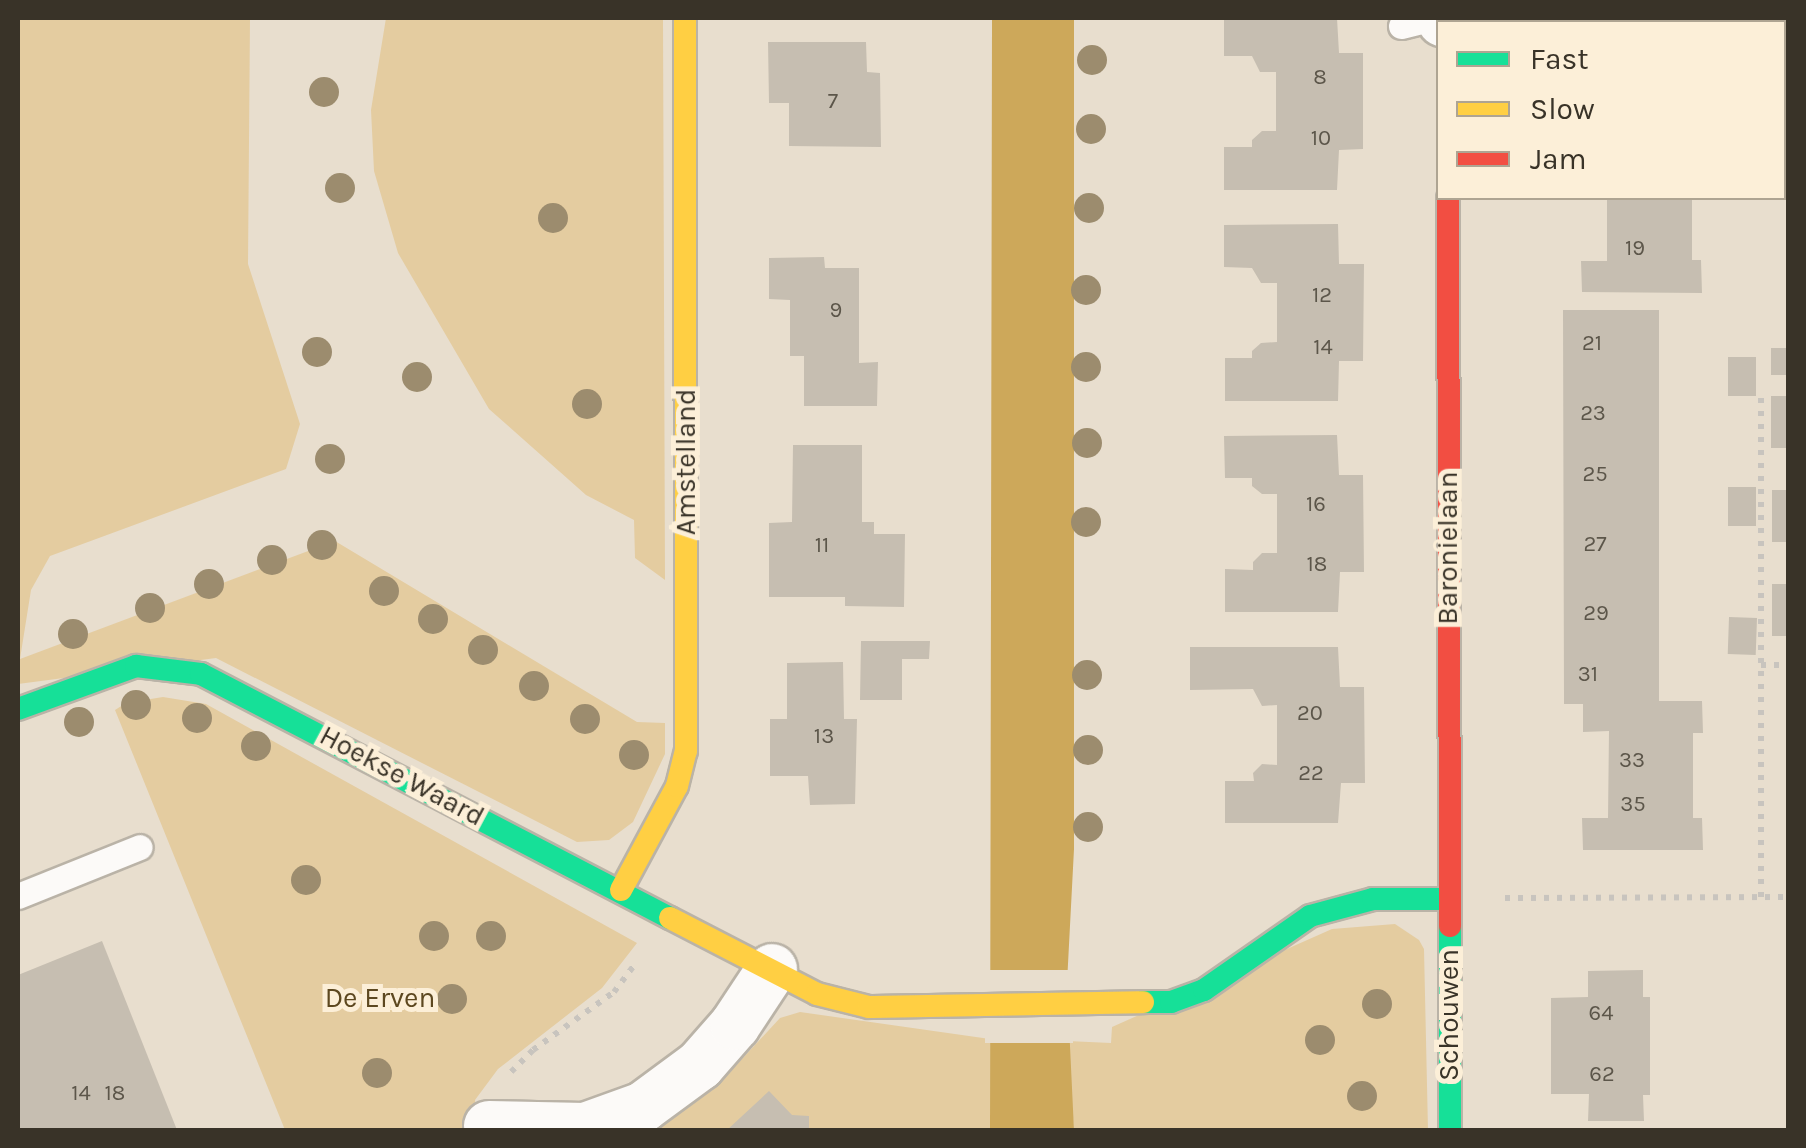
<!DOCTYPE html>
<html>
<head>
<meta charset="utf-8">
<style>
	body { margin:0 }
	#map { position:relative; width:1806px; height:1148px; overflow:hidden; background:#e8dece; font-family:Karla,sans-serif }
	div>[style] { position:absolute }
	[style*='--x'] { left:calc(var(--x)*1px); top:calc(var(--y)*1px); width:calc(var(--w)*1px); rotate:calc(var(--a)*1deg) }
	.green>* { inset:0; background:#e4cca0 }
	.water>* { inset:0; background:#cda85a }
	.pier>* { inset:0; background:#e8dece; transform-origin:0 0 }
	.building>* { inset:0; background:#c6beb1; transform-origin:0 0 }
	.path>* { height:6px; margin-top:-3px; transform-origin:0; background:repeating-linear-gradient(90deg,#c8c4be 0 5px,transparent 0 13px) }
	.roads { filter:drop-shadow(2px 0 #bab3a7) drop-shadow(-2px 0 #bab3a7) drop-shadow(0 2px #bab3a7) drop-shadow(0 -2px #bab3a7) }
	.lane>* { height:25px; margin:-12.5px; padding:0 12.5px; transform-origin:12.5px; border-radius:12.5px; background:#fcfaf8 }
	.street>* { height:50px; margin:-25px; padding:0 25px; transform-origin:25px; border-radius:25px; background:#fcfaf8 }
	.fast>* { height:22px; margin:-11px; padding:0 11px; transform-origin:11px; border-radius:11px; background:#16e098 }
	.slow>* { height:22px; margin:-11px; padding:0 11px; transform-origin:11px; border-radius:11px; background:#ffcf43 }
	.jam>* { height:22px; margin:-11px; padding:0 11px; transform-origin:11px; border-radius:11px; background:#f24e42 }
	.trees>* { width:30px; height:30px; margin:-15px; border-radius:50%; background:#9c8c6e }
	span { translate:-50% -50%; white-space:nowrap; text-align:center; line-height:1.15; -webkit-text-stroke:10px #fcefd8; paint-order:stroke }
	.number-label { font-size:22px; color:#5c564a }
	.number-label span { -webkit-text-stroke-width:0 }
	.street-label { font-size:28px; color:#393328 }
	.park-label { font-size:28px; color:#5d4820 }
	.frame { position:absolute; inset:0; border:20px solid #393328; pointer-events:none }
	.legend { position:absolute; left:1436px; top:20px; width:350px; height:180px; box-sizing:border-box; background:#fcefd8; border:2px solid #aea492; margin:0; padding:12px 18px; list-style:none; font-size:30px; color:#393328 }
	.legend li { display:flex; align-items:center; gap:20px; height:50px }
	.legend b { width:50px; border:2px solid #aea492 }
</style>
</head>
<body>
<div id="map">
	<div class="green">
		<div style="clip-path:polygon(18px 18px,250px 18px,248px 264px,300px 424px,286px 469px,50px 556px,31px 590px,20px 659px,335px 541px,637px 722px,665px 723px,665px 754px,633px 822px,609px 840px,577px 842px,216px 658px,18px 684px)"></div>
		<div style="clip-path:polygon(386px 18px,663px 18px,665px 580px,635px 558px,634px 520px,586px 495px,489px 409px,398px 253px,374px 171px,371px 110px)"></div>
		<div style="clip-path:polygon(163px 697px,206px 704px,637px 943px,602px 988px,498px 1069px,475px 1100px,478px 1130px,285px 1130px,115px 710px,126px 703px)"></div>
		<div style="clip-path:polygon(1395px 924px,1419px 940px,1424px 949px,1428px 1130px,1074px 1130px,1067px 1041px,1111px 1043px,1112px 1027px,1332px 929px)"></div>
		<div style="clip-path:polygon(800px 1012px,990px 1039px,990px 1130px,649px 1130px,715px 1088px,780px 1018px)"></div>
	</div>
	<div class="water">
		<div style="clip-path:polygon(992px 18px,1074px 18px,1074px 849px,1067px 983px,1074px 1130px,990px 1130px)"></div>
	</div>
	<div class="pier">
		<div style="left:985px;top:970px;width:88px;height:73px"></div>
	</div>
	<div class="building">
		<div style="clip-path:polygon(1224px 18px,1337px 18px,1339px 53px,1363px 53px,1363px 149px,1339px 150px,1337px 190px,1224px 190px,1224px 147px,1252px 147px,1252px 140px,1262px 131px,1276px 131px,1276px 72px,1260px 72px,1252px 56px,1224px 56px)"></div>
		<div style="left:1581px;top:18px;width:120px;height:4px"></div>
		<div style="clip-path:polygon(768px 42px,866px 42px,867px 72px,880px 73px,881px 147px,789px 146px,789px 103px,769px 103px)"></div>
		<div style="clip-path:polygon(1607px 198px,1692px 198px,1692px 260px,1701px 260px,1702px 293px,1582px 292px,1581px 261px,1607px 261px)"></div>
		<div style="clip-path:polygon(1338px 224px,1339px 264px,1364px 264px,1363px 361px,1339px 361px,1338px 401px,1225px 401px,1225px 358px,1252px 358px,1252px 351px,1261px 343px,1277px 342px,1277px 283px,1261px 283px,1252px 268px,1224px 267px,1224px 225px)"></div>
		<div style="clip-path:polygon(824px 257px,825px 268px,859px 268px,859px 363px,878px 362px,877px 406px,804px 406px,804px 356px,790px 356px,790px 300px,769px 299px,769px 258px)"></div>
		<div style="clip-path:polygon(1563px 310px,1659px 310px,1659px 701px,1702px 701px,1703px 733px,1693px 733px,1693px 818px,1702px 818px,1703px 850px,1583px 850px,1582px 818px,1608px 818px,1609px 731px,1583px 732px,1583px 704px,1564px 704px)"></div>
		<div style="left:1771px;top:348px;width:17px;height:27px"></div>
		<div style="left:1728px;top:357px;width:28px;height:39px"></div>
		<div style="left:1771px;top:396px;width:17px;height:52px"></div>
		<div style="clip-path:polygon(1337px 435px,1339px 475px,1363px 475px,1364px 572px,1340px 572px,1338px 612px,1225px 612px,1225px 569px,1253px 570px,1253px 562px,1262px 553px,1277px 553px,1277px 494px,1262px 494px,1252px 486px,1252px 478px,1225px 478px,1224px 436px)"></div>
		<div style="clip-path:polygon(793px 445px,862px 445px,862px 522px,874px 522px,874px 534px,905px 534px,904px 607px,845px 606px,845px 597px,769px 597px,769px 523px,792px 522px)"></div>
		<div style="left:1728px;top:487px;width:28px;height:39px"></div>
		<div style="left:1772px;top:490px;width:16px;height:52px"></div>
		<div style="left:1772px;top:584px;width:16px;height:52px"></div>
		<div style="left:1757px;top:618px;width:37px;height:28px;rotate:92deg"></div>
		<div style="clip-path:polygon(861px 641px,930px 641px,929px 659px,902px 659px,902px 700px,860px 700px)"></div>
		<div style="clip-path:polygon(1190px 647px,1338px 647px,1340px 687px,1364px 687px,1365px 783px,1341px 783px,1338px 823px,1225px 823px,1225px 781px,1254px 781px,1253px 773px,1262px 764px,1277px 765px,1277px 705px,1262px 706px,1253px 689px,1190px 690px)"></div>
		<div style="clip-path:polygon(843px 662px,844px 719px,857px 719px,855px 804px,810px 805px,808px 776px,770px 776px,770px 719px,787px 719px,787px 663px)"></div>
		<div style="clip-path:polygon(102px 941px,177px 1130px,18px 1130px,18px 975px)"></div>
		<div style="clip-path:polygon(1643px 970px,1643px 997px,1650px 997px,1650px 1095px,1643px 1095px,1644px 1121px,1588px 1121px,1589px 1094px,1551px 1094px,1551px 998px,1588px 997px,1588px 971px)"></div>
		<div style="clip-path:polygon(769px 1091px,792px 1115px,809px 1116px,809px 1130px,727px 1130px)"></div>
	</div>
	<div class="path">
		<div style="--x:1761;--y:665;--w:27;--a:0"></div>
		<div style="--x:1761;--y:897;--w:502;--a:-90"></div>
		<div style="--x:1505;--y:898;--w:283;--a:-0.2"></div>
		<div style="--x:511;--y:1072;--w:31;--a:-45"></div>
		<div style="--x:533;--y:1050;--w:100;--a:-35.6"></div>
		<div style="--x:614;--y:992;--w:36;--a:-53"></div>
	</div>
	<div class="roads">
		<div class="lane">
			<div style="--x:1401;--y:26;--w:33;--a:-14"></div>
			<div style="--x:18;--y:896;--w:131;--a:-21.9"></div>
		</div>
		<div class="street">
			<div style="--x:1441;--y:18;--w:4;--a:63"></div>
			<div style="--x:489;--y:1126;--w:96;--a:1.2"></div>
			<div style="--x:585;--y:1128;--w:62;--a:-19.9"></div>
			<div style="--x:643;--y:1107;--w:71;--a:-36.4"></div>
			<div style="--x:700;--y:1065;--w:53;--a:-48.8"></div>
			<div style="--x:735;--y:1025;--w:67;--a:-56.5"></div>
		</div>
		<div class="fast">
			<div style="--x:18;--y:709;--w:126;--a:-20"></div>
			<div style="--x:136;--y:666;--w:65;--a:7"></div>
			<div style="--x:201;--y:674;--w:529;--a:27.49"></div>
			<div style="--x:1450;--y:926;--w:204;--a:90"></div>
			<div style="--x:1143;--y:1002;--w:28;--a:0"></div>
			<div style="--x:1171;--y:1002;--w:35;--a:-20"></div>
			<div style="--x:1204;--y:990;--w:129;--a:-34.9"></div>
			<div style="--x:1310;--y:916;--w:65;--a:-15.1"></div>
			<div style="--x:1373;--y:899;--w:76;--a:0"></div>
		</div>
		<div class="slow">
			<div style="--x:621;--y:890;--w:118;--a:-61.7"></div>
			<div style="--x:677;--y:786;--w:36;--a:-76"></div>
			<div style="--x:686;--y:751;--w:733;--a:-90.08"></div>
			<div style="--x:670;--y:918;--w:165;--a:27.3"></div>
			<div style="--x:817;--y:994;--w:54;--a:14"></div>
			<div style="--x:869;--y:1007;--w:274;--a:-1"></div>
		</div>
		<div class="jam">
			<div style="--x:1448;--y:198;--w:728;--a:89.84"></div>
		</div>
	</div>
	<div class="trees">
		<div style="left:1092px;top:60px"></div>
		<div style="left:324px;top:92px"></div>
		<div style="left:1091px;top:129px"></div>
		<div style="left:340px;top:188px"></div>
		<div style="left:1089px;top:208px"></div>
		<div style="left:553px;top:218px"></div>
		<div style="left:1086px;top:290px"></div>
		<div style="left:317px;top:352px"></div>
		<div style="left:1086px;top:367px"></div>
		<div style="left:417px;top:377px"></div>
		<div style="left:587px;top:404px"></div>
		<div style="left:1087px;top:443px"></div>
		<div style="left:330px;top:459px"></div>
		<div style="left:1086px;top:522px"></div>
		<div style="left:322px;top:545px"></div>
		<div style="left:272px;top:560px"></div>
		<div style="left:209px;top:584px"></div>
		<div style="left:384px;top:591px"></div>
		<div style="left:150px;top:608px"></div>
		<div style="left:433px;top:619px"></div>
		<div style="left:73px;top:634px"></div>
		<div style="left:483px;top:650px"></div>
		<div style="left:1087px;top:675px"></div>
		<div style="left:534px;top:686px"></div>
		<div style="left:136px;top:705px"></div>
		<div style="left:197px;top:718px"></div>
		<div style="left:585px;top:719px"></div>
		<div style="left:79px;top:722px"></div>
		<div style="left:256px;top:746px"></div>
		<div style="left:1088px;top:750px"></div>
		<div style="left:634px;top:755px"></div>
		<div style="left:1088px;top:827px"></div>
		<div style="left:306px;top:880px"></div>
		<div style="left:434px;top:936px"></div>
		<div style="left:491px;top:936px"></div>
		<div style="left:452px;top:999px"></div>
		<div style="left:1377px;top:1004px"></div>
		<div style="left:1320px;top:1040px"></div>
		<div style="left:377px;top:1073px"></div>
		<div style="left:1362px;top:1096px"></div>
	</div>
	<div class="number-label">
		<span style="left:1320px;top:78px">8</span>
		<span style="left:833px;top:102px">7</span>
		<span style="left:1321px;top:139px">10</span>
		<span style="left:1635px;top:249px">19</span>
		<span style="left:1322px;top:296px">12</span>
		<span style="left:836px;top:311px">9</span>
		<span style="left:1592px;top:344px">21</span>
		<span style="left:1323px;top:348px">14</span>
		<span style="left:1593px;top:414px">23</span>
		<span style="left:1595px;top:475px">25</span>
		<span style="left:1316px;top:505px">16</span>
		<span style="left:1595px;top:545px">27</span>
		<span style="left:822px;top:546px">11</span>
		<span style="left:1317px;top:565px">18</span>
		<span style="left:1596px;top:614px">29</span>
		<span style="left:1588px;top:675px">31</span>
		<span style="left:1310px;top:714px">20</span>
		<span style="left:824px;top:737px">13</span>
		<span style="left:1632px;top:761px">33</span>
		<span style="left:1311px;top:774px">22</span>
		<span style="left:1633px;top:805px">35</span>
		<span style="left:1601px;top:1014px">64</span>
		<span style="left:1602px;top:1075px">62</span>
		<span style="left:81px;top:1094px">14</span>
		<span style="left:115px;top:1094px">18</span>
	</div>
	<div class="street-label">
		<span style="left:686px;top:462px;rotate:-90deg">Amstelland</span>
		<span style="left:1448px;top:548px;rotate:-90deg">Baronielaan</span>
		<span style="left:402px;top:776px;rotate:28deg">Hoekse Waard</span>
		<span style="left:1449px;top:1015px;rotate:-90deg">Schouwen</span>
	</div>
	<div class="park-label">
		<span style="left:380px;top:998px">De Erven</span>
	</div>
	<div class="frame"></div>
	<ul class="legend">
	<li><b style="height:12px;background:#16e098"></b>Fast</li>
	<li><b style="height:12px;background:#ffcf43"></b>Slow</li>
	<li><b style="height:12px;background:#f24e42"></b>Jam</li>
	</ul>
</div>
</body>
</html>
